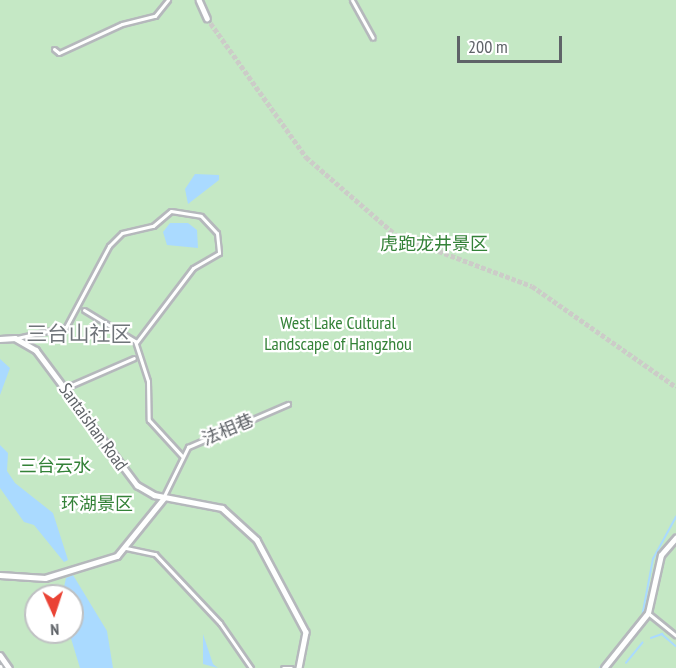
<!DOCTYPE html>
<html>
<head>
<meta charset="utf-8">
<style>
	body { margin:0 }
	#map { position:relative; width:676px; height:668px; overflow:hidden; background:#f1efe8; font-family:"PT Sans Narrow","Noto Sans SC",sans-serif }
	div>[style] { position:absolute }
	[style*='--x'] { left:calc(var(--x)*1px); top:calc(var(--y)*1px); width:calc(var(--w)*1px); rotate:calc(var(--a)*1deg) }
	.green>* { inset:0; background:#c5e8c5 }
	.water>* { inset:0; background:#aadaff }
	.stream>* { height:1.5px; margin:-0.75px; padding:0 0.75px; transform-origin:0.75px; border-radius:0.75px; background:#aadaff }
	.secondary-tunnel>* { height:4.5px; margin-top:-2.25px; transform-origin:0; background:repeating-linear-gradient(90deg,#ccccc8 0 4.5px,transparent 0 6.5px) }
	.roads { filter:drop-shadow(2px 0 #b5b8bc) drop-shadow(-2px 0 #b5b8bc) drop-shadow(0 2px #b5b8bc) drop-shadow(0 -2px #b5b8bc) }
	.street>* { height:3px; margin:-1.5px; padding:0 1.5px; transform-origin:1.5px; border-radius:1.5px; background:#fff }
	.secondary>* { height:4.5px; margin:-2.25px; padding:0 2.25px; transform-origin:2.25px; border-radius:2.25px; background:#fff }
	span { translate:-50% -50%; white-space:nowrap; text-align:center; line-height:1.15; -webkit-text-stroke:4.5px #fff; paint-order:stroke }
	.park-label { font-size:18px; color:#348238 }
	.street-label { font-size:18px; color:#5f6368 }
	.quarter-label { font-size:21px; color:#70757a }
	.north { position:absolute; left:24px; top:584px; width:60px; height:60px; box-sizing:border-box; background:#fff; border:2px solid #bfc1c3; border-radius:50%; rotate:177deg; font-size:16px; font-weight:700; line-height:24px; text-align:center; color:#5f6368 }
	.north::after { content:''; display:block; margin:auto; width:21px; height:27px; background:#ea4335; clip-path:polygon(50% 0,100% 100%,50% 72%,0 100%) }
	.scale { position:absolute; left:457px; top:36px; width:105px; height:27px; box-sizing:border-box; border:3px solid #5f6368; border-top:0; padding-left:8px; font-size:18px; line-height:21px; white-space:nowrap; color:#5f6368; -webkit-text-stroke:4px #fff; paint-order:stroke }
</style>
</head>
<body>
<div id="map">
	<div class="green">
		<div style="clip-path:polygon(evenodd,0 0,676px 0,676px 668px,0 668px,0 0,36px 596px,72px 596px,72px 632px,36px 632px,36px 596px)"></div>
	</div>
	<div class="water">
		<div style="clip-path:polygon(195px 174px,219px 175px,219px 180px,188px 204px,185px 189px)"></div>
		<div style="clip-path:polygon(170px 223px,188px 223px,197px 230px,198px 248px,167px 245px,163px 232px)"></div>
		<div style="clip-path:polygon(0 359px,10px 368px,0 395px)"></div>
		<div style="clip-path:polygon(0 445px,8px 453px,7px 471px,15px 483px,53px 513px,68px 560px,64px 562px,34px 525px,24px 522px,0 488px)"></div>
		<div style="clip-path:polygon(73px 575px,107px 631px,113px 668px,80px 668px,69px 632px,72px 596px,62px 596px,66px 578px)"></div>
		<div style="clip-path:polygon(203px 634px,213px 664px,218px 668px,203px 664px)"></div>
	</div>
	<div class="stream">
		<div style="--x:642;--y:617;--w:59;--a:-79.3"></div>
		<div style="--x:653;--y:559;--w:48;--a:-61.3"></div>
		<div style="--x:651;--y:638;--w:12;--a:-20"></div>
		<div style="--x:662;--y:634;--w:18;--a:41"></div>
		<div style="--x:626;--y:663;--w:26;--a:-51"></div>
		<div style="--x:600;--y:668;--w:29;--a:-49"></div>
	</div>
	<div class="secondary-tunnel">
		<div style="--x:207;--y:18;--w:171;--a:54.5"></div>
		<div style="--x:306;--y:157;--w:119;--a:40.9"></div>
		<div style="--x:396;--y:235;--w:145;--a:20.6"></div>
		<div style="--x:532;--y:286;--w:176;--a:35"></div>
	</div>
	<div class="roads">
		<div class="street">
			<div style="--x:352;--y:0;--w:43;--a:61.1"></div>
			<div style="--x:54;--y:49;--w:6;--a:39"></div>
			<div style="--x:59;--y:53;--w:69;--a:-24.7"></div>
			<div style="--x:122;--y:24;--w:34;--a:-14"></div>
			<div style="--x:155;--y:16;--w:21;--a:-51"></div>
			<div style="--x:84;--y:310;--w:60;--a:31.3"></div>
			<div style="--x:135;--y:341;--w:42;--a:72"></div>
			<div style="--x:148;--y:381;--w:39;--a:89"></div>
			<div style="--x:149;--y:420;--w:49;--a:47.5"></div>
			<div style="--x:17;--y:338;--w:50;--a:-12.7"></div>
			<div style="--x:66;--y:327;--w:92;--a:-62"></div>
			<div style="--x:109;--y:246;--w:18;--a:-45"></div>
			<div style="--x:122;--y:233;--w:32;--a:-13"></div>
			<div style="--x:153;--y:226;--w:23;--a:-40"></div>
			<div style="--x:171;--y:211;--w:30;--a:9"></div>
			<div style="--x:201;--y:216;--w:23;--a:47"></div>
			<div style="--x:217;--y:233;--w:20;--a:84"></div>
			<div style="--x:219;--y:253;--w:30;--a:150"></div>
			<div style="--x:193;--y:268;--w:94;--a:127.2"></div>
			<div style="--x:65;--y:388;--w:75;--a:-23.5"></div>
			<div style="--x:164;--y:496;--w:55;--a:-63.9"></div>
			<div style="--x:188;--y:447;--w:109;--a:-23.3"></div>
			<div style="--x:126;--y:548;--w:30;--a:12"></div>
			<div style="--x:155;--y:554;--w:95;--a:46.7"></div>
			<div style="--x:220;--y:623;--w:55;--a:55.4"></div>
			<div style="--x:648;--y:613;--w:36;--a:39"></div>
			<div style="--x:283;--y:668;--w:8;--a:0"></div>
		</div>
		<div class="secondary">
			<div style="--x:199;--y:0;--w:20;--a:66"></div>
			<div style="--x:0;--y:339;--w:15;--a:-4"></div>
			<div style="--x:15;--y:338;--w:24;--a:30"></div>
			<div style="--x:36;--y:350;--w:169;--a:53.2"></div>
			<div style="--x:137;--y:485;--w:20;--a:30"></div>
			<div style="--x:154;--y:495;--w:69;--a:10.8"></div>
			<div style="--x:222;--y:508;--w:47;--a:42.4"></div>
			<div style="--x:257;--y:540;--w:104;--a:62"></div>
			<div style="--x:306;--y:632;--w:37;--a:101"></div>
			<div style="--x:0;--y:575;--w:45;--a:3.8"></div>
			<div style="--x:45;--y:578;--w:75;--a:-17"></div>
			<div style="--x:117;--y:556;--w:75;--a:-51"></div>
			<div style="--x:0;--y:655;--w:16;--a:55"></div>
			<div style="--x:0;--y:667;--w:1;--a:90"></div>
			<div style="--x:604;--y:668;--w:70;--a:-51.3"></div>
			<div style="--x:648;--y:613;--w:59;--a:-77.4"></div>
			<div style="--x:661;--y:555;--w:23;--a:-49"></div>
		</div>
	</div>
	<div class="park-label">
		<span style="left:434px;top:244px">虎跑龙井景区</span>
		<span style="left:338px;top:334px">West Lake Cultural<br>Landscape of Hangzhou</span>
		<span style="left:55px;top:466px">三台云水</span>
		<span style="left:97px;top:504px">环湖景区</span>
	</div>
	<div class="street-label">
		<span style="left:93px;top:427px;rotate:54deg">Santaishan Road</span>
		<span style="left:228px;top:430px;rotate:-23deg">法相巷</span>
	</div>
	<div class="quarter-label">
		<span style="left:79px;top:334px">三台山社区</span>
	</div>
	<div class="north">N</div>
	<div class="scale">200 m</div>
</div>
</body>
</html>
